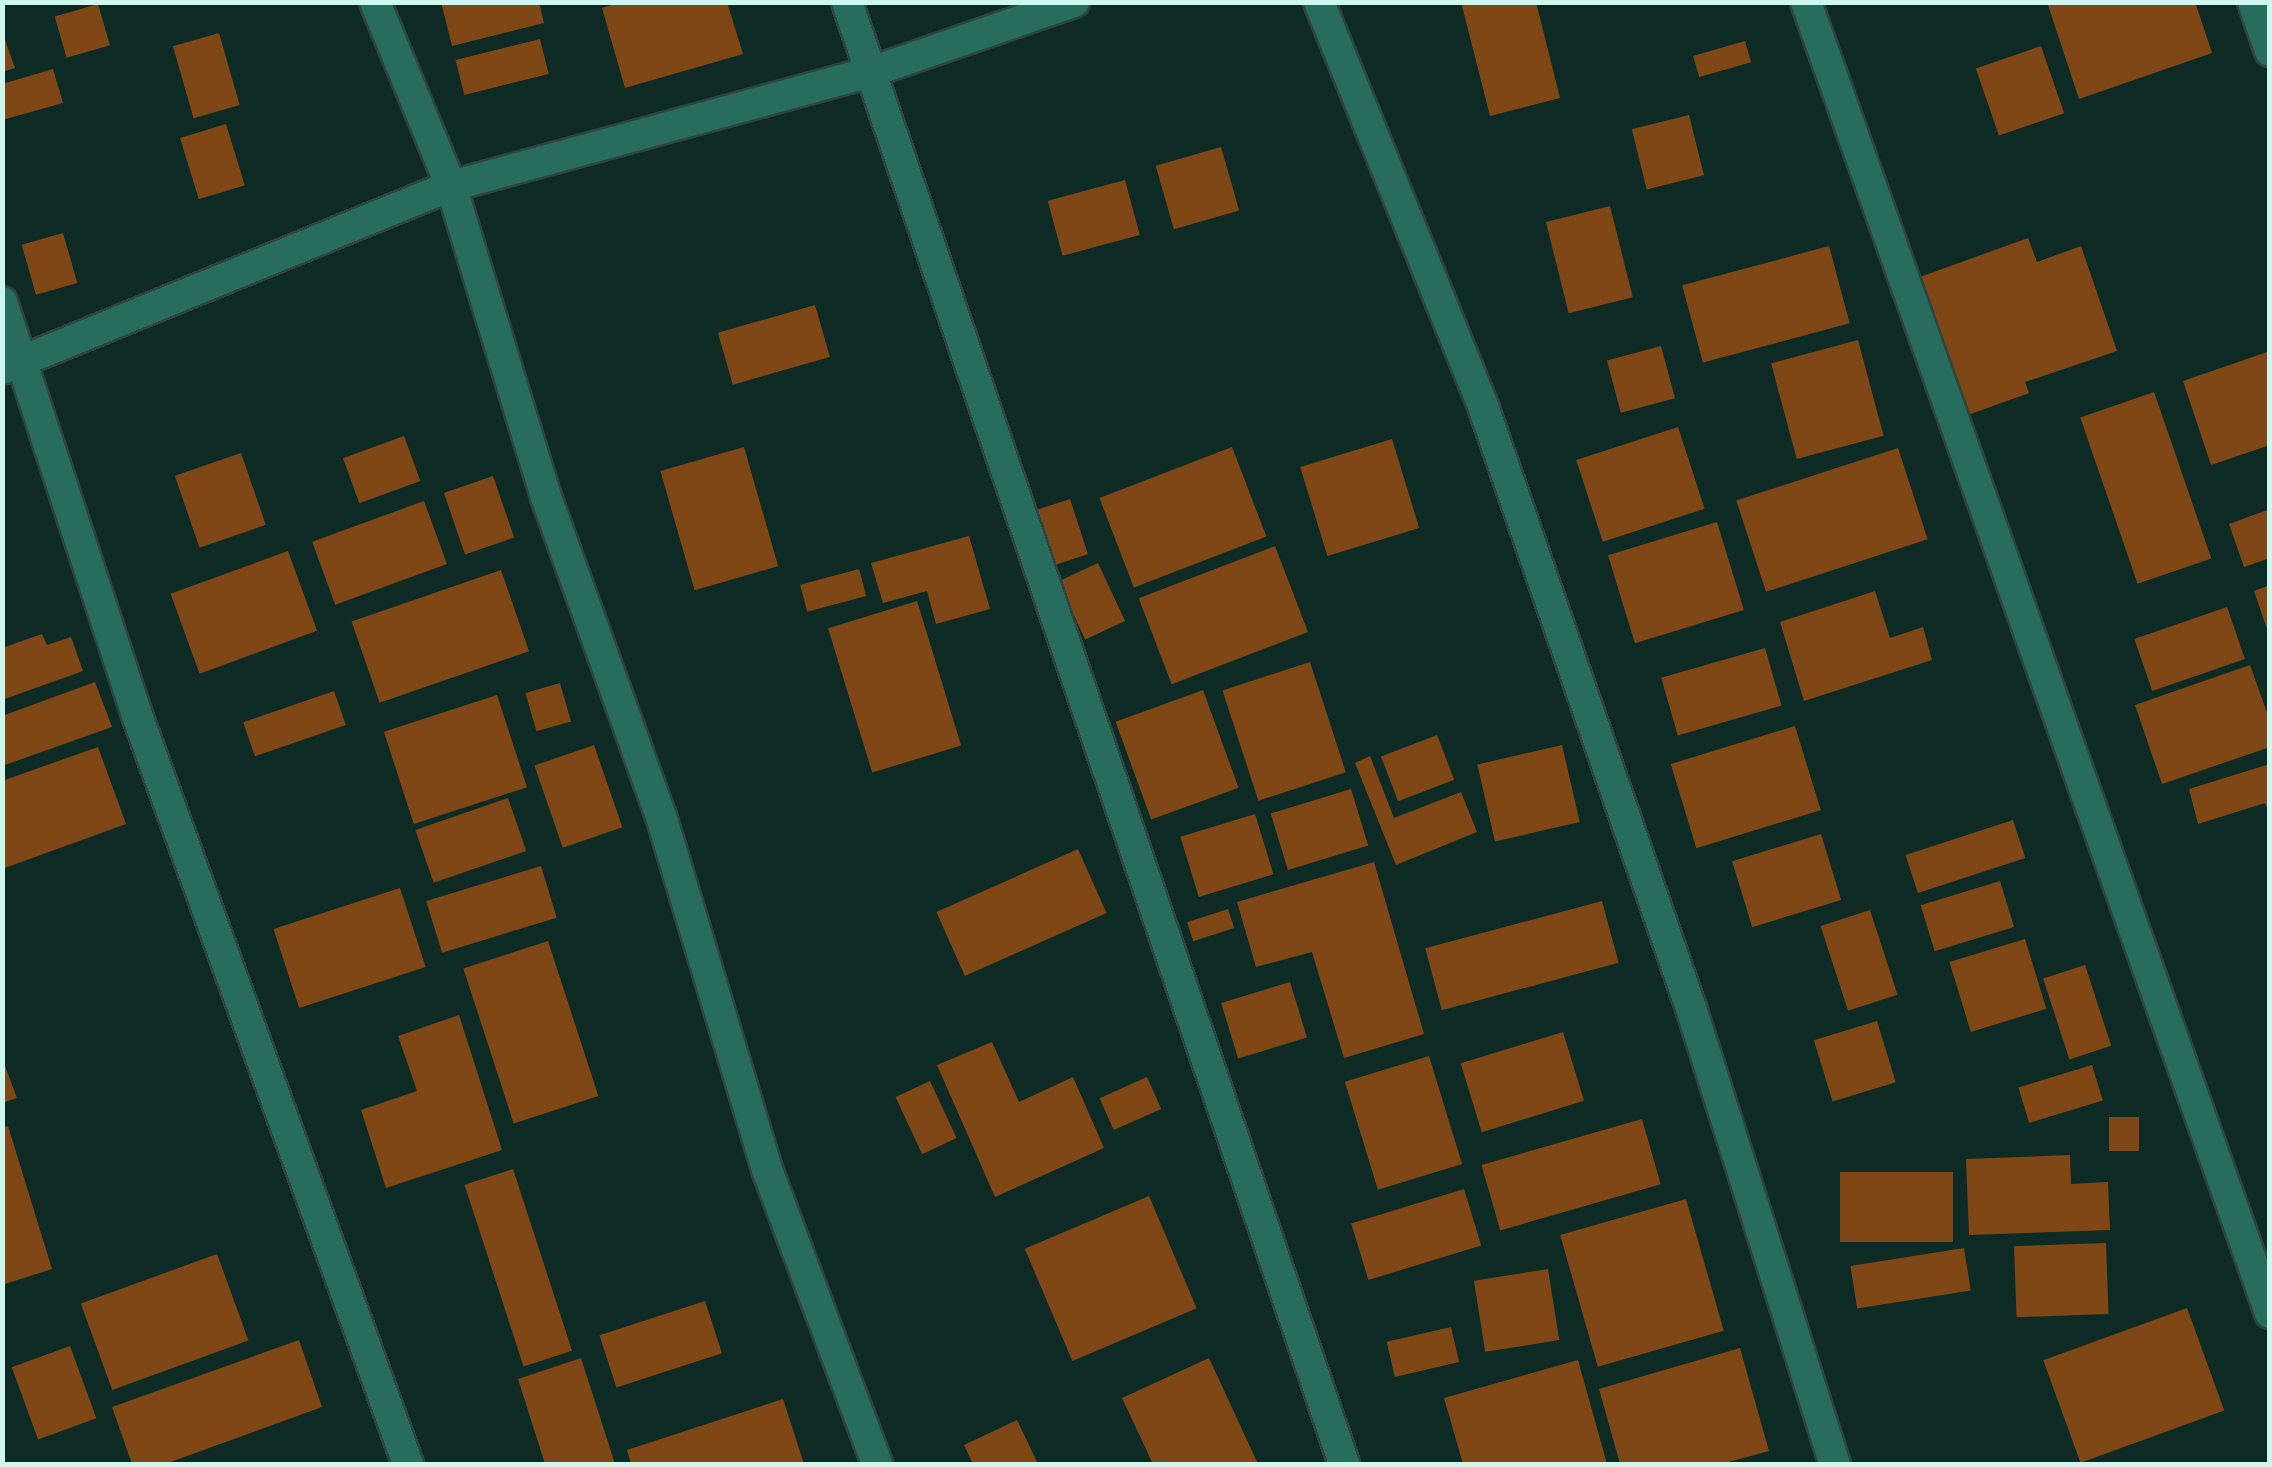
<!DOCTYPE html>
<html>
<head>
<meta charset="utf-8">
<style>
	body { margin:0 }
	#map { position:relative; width:2272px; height:1467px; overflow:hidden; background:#0e2a24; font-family:"Varela Round",sans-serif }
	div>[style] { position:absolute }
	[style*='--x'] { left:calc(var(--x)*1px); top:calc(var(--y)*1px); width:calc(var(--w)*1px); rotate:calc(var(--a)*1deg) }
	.building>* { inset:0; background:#7f4716; transform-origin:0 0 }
	.roads { filter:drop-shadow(2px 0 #2d453e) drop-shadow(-2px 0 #2d453e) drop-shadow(0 2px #2d453e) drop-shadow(0 -2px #2d453e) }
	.minor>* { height:30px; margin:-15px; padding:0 15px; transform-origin:15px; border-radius:15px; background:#276c5d }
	span { translate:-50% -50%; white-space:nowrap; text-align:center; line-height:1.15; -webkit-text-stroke:10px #0e2a24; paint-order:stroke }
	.frame { position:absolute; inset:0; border:5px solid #cef8ed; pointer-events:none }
</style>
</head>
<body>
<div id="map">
	<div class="building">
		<div style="clip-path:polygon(441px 2px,539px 2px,544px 23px,452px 46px)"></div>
		<div style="clip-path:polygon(621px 2px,727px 2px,743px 54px,625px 88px,602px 8px)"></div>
		<div style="clip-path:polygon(1461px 2px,1536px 2px,1560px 98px,1490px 116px)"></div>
		<div style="clip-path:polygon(2047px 2px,2195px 2px,2212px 53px,2079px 99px)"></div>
		<div style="left:98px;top:4px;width:43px;height:45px;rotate:74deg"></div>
		<div style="clip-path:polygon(2px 31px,15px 68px,2px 72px)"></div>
		<div style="left:219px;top:33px;width:75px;height:48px;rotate:74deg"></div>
		<div style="left:540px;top:39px;width:36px;height:87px;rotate:76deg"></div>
		<div style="left:1745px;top:41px;width:22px;height:54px;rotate:74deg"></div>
		<div style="left:2041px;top:46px;width:71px;height:69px;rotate:71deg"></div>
		<div style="clip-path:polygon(53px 69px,63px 103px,2px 120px,2px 84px)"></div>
		<div style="left:1689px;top:115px;width:62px;height:59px;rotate:76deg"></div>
		<div style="left:226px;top:124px;width:64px;height:48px;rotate:73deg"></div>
		<div style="left:1221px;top:147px;width:66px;height:68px;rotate:74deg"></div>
		<div style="left:1125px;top:180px;width:57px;height:80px;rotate:75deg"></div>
		<div style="left:1610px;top:206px;width:94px;height:66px;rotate:76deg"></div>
		<div style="left:63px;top:233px;width:52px;height:43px;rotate:74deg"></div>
		<div style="clip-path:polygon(2028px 238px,2037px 262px,2081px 246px,2117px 351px,2025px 382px,2029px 393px,1968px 415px,1920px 277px)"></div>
		<div style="left:1829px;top:246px;width:80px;height:152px;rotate:75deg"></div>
		<div style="left:815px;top:305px;width:54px;height:101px;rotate:74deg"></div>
		<div style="left:1858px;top:340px;width:99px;height:90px;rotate:75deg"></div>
		<div style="left:1661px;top:346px;width:54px;height:56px;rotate:75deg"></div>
		<div style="clip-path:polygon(2270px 351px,2270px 445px,2211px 465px,2183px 381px)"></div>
		<div style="left:2154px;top:392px;width:176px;height:78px;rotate:71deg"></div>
		<div style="left:1678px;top:427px;width:86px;height:107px;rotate:72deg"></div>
		<div style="left:404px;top:436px;width:48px;height:65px;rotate:70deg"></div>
		<div style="left:1392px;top:439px;width:93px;height:96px;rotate:73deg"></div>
		<div style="left:744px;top:447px;width:124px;height:87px;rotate:74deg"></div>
		<div style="left:1232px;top:447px;width:96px;height:142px;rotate:69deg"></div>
		<div style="left:1898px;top:448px;width:96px;height:170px;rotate:72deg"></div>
		<div style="left:241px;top:453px;width:76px;height:70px;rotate:71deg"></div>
		<div style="left:493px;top:476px;width:65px;height:52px;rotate:71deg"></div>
		<div style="left:1070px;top:499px;width:58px;height:40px;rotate:72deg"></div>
		<div style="left:424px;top:501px;width:67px;height:119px;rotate:70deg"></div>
		<div style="clip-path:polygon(2270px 509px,2270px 558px,2244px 567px,2229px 524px)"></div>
		<div style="left:1717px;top:522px;width:92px;height:114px;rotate:73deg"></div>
		<div style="clip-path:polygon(969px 536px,990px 609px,936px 624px,927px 591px,883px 603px,871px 563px)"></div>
		<div style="left:1275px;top:546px;width:92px;height:146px;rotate:69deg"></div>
		<div style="left:288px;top:551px;width:85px;height:125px;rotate:70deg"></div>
		<div style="left:1098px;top:563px;width:64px;height:44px;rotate:65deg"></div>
		<div style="left:859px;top:569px;width:28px;height:61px;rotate:75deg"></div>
		<div style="left:501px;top:570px;width:86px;height:158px;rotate:71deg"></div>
		<div style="clip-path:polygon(2270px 585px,2270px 635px,2269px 635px,2254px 591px)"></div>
		<div style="clip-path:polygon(1875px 591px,1890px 638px,1923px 627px,1932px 660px,1804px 701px,1780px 622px)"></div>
		<div style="left:917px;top:601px;width:151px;height:93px;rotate:73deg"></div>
		<div style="left:2227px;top:607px;width:55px;height:98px;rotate:71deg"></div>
		<div style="clip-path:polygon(42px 634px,47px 645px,71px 637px,83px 671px,2px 700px,2px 648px)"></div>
		<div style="left:1765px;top:648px;width:60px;height:108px;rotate:74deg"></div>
		<div style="left:1310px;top:662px;width:116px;height:92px;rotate:72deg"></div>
		<div style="clip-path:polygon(2250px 665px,2270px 721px,2270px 747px,2162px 784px,2135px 705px)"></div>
		<div style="clip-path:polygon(95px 682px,112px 727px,2px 766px,2px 716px)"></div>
		<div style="left:560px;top:683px;width:40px;height:36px;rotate:74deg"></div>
		<div style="left:1203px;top:690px;width:104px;height:93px;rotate:70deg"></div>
		<div style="left:334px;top:691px;width:36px;height:96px;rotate:71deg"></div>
		<div style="left:497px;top:695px;width:97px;height:119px;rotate:72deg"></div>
		<div style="left:1795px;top:726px;width:88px;height:130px;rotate:73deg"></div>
		<div style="left:1437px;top:735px;width:48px;height:60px;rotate:69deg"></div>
		<div style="left:594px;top:745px;width:87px;height:63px;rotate:71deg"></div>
		<div style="left:1562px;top:745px;width:79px;height:87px;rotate:77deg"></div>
		<div style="clip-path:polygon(98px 747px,126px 824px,2px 869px,2px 781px)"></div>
		<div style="clip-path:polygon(1370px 756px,1394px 818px,1461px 792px,1477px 832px,1396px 865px,1355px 763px)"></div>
		<div style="clip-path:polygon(2270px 764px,2270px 815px,2265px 803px,2198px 824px,2189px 789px)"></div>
		<div style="left:1351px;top:789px;width:59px;height:84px;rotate:73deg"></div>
		<div style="left:508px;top:798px;width:56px;height:98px;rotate:71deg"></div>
		<div style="left:1255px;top:814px;width:63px;height:78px;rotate:73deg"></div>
		<div style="left:2013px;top:820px;width:40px;height:113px;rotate:72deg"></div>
		<div style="left:1821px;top:834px;width:69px;height:93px;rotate:73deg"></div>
		<div style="left:1078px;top:849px;width:70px;height:155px;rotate:66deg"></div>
		<div style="clip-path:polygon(1374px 862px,1424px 1034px,1344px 1058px,1312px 952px,1256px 967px,1237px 902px)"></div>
		<div style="left:541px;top:866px;width:54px;height:120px;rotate:73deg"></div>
		<div style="left:2000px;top:881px;width:48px;height:83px;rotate:73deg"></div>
		<div style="left:400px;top:888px;width:83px;height:133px;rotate:72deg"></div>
		<div style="left:1602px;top:901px;width:64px;height:183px;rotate:75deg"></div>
		<div style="left:1228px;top:909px;width:20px;height:43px;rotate:72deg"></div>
		<div style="left:1870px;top:910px;width:89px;height:52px;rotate:72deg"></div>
		<div style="left:2025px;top:939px;width:73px;height:79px;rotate:73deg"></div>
		<div style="left:548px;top:941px;width:163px;height:89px;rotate:72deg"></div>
		<div style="left:2085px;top:965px;width:85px;height:44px;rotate:72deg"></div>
		<div style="left:1290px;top:982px;width:58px;height:72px;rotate:73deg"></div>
		<div style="clip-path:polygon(459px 1015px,502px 1150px,386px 1188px,361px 1110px,417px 1091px,398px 1036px)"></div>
		<div style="left:1877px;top:1021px;width:64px;height:66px;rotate:73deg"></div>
		<div style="left:1563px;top:1032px;width:72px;height:107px;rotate:73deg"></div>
		<div style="clip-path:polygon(992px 1042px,1019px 1102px,1073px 1077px,1104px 1148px,995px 1197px,937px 1065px)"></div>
		<div style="left:1429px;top:1056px;width:113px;height:88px;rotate:73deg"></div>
		<div style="clip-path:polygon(2px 1058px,17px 1098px,2px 1103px)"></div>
		<div style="left:2092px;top:1065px;width:37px;height:77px;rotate:73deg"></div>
		<div style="left:1147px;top:1077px;width:35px;height:52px;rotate:66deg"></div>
		<div style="left:930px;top:1081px;width:63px;height:38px;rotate:65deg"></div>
		<div style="left:2139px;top:1117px;width:34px;height:30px;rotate:90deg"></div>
		<div style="left:1642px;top:1119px;width:68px;height:167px;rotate:74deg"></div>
		<div style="clip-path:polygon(8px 1126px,52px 1269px,2px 1285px,2px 1128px)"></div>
		<div style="clip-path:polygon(2070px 1155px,2071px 1184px,2108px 1182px,2110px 1230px,1969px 1235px,1966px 1159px)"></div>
		<div style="left:513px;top:1169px;width:191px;height:51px;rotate:72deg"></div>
		<div style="left:1953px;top:1172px;width:70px;height:113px;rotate:90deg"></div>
		<div style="left:1464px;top:1189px;width:59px;height:118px;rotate:73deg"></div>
		<div style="left:1149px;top:1196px;width:122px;height:135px;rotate:67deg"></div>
		<div style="left:1686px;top:1199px;width:137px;height:131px;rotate:74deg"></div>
		<div style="left:2106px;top:1243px;width:71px;height:92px;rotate:88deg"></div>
		<div style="left:1964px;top:1248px;width:43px;height:115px;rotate:81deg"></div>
		<div style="left:217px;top:1254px;width:92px;height:145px;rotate:70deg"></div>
		<div style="left:1548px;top:1269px;width:72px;height:75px;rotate:81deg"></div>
		<div style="left:705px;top:1301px;width:55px;height:111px;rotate:72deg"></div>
		<div style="left:2187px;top:1308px;width:109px;height:153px;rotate:70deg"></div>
		<div style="left:1451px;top:1327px;width:36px;height:66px;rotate:77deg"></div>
		<div style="clip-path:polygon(299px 1340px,322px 1407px,165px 1464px,132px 1464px,112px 1407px)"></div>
		<div style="left:70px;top:1346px;width:77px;height:62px;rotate:70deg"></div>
		<div style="clip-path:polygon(1740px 1348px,1769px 1451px,1721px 1464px,1620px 1464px,1599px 1389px)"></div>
		<div style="clip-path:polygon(581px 1358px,615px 1464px,545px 1464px,518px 1379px)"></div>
		<div style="clip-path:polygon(1209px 1358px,1258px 1464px,1153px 1464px,1122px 1398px)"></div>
		<div style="clip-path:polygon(1578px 1360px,1607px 1464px,1463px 1464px,1444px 1398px)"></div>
		<div style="clip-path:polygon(783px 1399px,804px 1464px,631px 1464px,627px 1450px)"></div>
		<div style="clip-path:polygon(1017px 1420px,1038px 1464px,973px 1464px,964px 1445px)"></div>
	</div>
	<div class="roads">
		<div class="minor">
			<div style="--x:375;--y:2;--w:199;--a:67.6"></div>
			<div style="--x:451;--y:186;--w:325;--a:73"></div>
			<div style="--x:546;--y:497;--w:339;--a:70.2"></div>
			<div style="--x:661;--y:816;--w:372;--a:73.3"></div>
			<div style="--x:768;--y:1172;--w:312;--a:69.5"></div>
			<div style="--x:847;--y:2;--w:1544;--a:71.22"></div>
			<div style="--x:1319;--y:2;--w:439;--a:67.9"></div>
			<div style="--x:1484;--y:409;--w:637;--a:70.94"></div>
			<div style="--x:1692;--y:1011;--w:475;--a:72.5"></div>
			<div style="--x:1806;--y:2;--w:1391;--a:70.51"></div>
			<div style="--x:2253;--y:2;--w:52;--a:70.9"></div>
			<div style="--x:2;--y:302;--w:435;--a:71.9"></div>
			<div style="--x:137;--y:715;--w:797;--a:70.11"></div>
			<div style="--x:2;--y:369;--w:485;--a:-22.2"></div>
			<div style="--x:451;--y:186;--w:432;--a:-15.2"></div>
			<div style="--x:868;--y:73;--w:218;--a:-19"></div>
		</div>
	</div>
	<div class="frame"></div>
</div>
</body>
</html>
